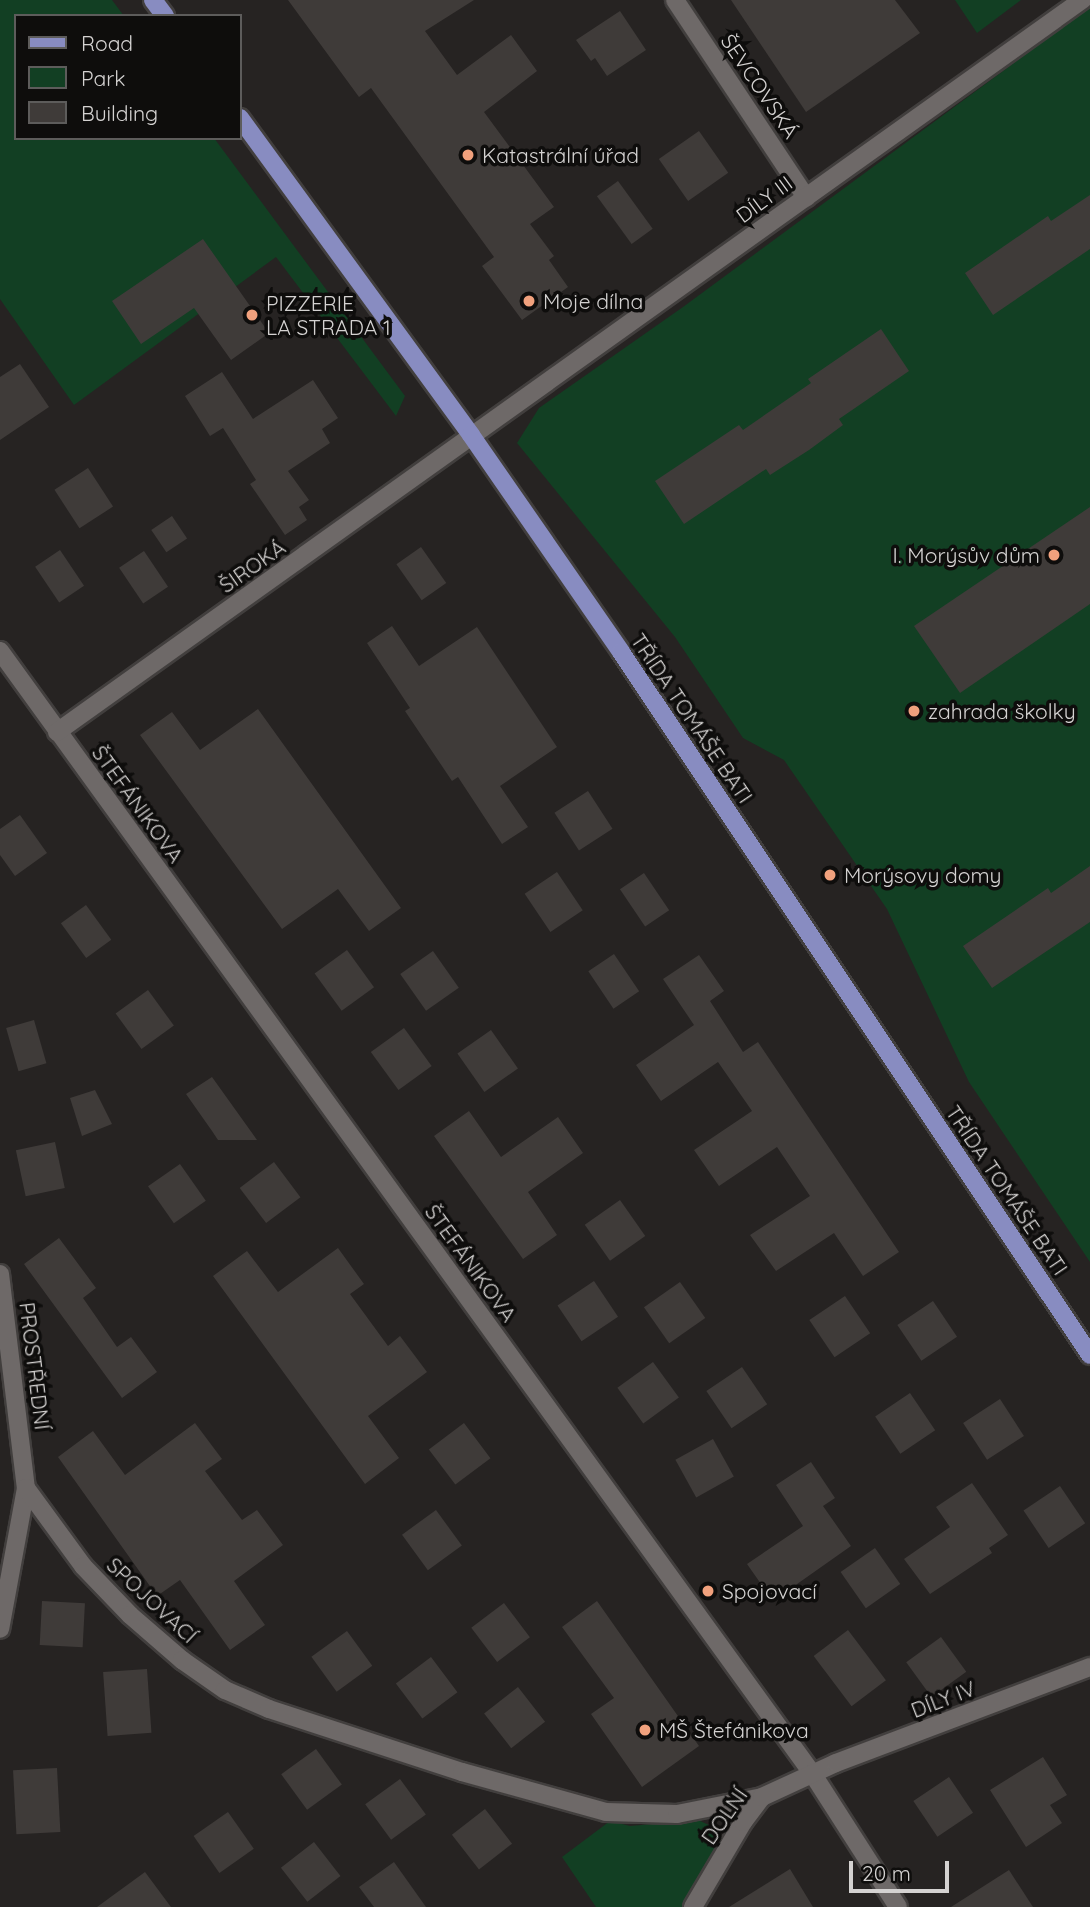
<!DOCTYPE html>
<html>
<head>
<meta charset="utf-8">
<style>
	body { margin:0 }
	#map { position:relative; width:1090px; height:1907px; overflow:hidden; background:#262322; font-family:Quicksand,sans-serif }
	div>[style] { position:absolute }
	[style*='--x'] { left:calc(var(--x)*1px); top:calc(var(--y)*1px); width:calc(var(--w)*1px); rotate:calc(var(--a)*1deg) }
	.green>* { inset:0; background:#123f23 }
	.building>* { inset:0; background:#3f3b39; transform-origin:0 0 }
	.roads { filter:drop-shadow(2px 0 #423f3e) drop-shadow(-2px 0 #423f3e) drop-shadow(0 2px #423f3e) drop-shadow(0 -2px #423f3e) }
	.minor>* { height:18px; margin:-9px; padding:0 9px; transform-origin:9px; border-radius:9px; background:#6e6968 }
	.major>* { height:18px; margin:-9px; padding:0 9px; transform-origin:9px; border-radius:9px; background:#888cc1 }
	.dots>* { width:19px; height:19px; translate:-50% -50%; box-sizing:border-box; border:4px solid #0e0d0c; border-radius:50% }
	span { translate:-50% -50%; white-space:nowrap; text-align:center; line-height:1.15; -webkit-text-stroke:7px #0e0d0c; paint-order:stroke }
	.street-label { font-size:21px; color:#d4d2d1 }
	.poi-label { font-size:21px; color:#d4d2d1 }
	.left { translate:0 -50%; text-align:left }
	.right { translate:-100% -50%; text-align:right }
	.legend { position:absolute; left:14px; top:14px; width:228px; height:126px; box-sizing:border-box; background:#0e0d0c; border:2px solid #5d5c5b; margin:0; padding:9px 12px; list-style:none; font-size:21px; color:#d4d2d1 }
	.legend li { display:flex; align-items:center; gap:14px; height:35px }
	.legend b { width:35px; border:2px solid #5d5c5b }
	.scale { position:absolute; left:849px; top:1861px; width:100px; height:32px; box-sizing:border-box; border:4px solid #d4d2d1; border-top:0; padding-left:9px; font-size:21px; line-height:24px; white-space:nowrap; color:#d4d2d1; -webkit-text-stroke:5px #0e0d0c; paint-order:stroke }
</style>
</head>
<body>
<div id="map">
	<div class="green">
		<div style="clip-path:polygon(0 0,112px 0,124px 16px,16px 16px,16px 138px,214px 138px,405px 396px,396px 416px,276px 257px,74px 405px,0 299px)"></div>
		<div style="clip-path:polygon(955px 0,1021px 0,977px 33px)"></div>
		<div style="clip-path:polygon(1090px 7px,1090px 1262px,969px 1082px,887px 909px,784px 760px,743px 738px,675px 637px,517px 443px,539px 408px,683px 307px)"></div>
		<div style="clip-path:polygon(698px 1820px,711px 1826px,717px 1845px,682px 1907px,596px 1907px,562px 1857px,610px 1821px,630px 1826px)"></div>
	</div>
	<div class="building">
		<div style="clip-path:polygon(288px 0,474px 0,425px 31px,457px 75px,511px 35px,537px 71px,484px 112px,554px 207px,530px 224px,554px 256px,549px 260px,568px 287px,522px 320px,482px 266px,494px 257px,371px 88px,359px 97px)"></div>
		<div style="clip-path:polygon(731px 0,895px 0,920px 33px,806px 112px)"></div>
		<div style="clip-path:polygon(620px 11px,646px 50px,607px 76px,595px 58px,591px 61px,576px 40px)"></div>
		<div style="left:699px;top:131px;width:51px;height:49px;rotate:55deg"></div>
		<div style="left:618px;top:181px;width:59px;height:26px;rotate:54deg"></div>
		<div style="clip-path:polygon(1090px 195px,1090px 249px,993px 315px,965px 273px,1048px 216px,1051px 221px)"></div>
		<div style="clip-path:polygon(203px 239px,269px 333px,231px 360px,194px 308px,141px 344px,112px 301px)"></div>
		<div style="clip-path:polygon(881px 329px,909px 371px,839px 419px,843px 425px,809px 450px,770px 475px,766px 469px,684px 524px,655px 481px,739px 425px,743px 430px,811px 383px,808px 379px)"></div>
		<div style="clip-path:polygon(20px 364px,49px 407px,0 440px,0 377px)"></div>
		<div style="clip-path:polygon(222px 372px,253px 419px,313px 380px,338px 418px,322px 429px,330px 443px,288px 471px,309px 500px,299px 507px,307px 520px,285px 535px,250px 484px,256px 480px,223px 428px,210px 436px,185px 396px)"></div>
		<div style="left:88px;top:468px;width:46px;height:40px;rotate:57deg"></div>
		<div style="clip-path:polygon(1090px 507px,1090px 604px,960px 693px,914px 626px)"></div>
		<div style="left:172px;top:516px;width:27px;height:25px;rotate:56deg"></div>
		<div style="left:421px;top:547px;width:44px;height:30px;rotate:55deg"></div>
		<div style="left:60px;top:550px;width:43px;height:30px;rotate:56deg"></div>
		<div style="left:144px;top:551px;width:43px;height:30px;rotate:56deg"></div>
		<div style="clip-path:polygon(392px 626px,419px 666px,477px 627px,557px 747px,500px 786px,528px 827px,502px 844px,458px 777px,452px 781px,405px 711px,410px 708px,367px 643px)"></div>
		<div style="clip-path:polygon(258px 709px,401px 908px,369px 931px,338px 889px,282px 929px,140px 735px,172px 712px,200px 750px)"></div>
		<div style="left:588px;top:791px;width:45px;height:40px;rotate:57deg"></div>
		<div style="clip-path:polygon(20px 815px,47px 853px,15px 876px,0 855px,0 829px)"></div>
		<div style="clip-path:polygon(1090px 866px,1090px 922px,992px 988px,963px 946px,1048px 888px,1051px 893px)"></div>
		<div style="left:557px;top:872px;width:46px;height:39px;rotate:56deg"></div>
		<div style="left:644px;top:873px;width:45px;height:29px;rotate:56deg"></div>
		<div style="left:86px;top:905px;width:43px;height:31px;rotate:54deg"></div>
		<div style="left:347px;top:950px;width:46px;height:40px;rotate:54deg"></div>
		<div style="left:433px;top:951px;width:45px;height:40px;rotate:55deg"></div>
		<div style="left:614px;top:954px;width:45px;height:31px;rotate:56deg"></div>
		<div style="clip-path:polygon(699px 955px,724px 991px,710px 1001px,743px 1052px,758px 1042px,899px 1252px,863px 1276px,834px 1233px,776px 1271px,750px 1235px,810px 1196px,777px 1147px,719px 1186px,694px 1150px,752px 1111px,718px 1062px,661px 1101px,636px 1065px,694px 1025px,663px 979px)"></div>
		<div style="left:148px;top:990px;width:44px;height:40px;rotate:54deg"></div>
		<div style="left:34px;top:1020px;width:45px;height:29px;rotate:74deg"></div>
		<div style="left:404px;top:1028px;width:47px;height:41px;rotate:54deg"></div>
		<div style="left:491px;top:1030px;width:47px;height:41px;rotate:55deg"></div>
		<div style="clip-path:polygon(212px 1077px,257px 1140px,218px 1140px,212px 1131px,186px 1094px)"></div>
		<div style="clip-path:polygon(95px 1090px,112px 1124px,82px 1136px,70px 1098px)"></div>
		<div style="clip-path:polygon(469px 1111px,501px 1157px,558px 1117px,583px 1153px,528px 1192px,557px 1235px,523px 1259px,434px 1136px)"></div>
		<div style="left:55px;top:1142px;width:47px;height:40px;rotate:78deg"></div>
		<div style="left:274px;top:1162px;width:44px;height:43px;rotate:53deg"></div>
		<div style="left:180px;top:1164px;width:45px;height:39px;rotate:55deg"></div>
		<div style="left:620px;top:1200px;width:44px;height:43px;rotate:55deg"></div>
		<div style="clip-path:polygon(59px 1238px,96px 1288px,83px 1298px,117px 1347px,131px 1337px,157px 1372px,122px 1398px,24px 1264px)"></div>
		<div style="clip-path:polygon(338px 1248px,364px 1284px,350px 1294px,388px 1346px,400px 1336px,427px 1372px,368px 1416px,399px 1458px,365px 1484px,213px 1276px,247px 1251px,278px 1292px)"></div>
		<div style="left:594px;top:1281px;width:43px;height:44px;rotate:56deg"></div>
		<div style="left:680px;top:1282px;width:44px;height:44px;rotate:55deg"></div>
		<div style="left:845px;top:1296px;width:45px;height:43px;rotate:56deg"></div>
		<div style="left:933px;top:1301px;width:43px;height:43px;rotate:56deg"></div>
		<div style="left:653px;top:1362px;width:44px;height:44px;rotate:54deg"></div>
		<div style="left:742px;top:1367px;width:45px;height:43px;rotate:56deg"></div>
		<div style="left:910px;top:1393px;width:45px;height:42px;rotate:56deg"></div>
		<div style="left:1000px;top:1399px;width:44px;height:44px;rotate:57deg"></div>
		<div style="clip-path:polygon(195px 1423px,222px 1459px,205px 1471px,242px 1520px,257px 1510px,283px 1545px,234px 1581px,265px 1625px,230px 1650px,180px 1580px,157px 1596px,58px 1457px,93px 1431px,125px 1475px)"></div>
		<div style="left:464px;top:1423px;width:44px;height:44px;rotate:53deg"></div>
		<div style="left:713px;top:1439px;width:43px;height:43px;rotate:61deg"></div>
		<div style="clip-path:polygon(811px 1462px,835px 1498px,823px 1506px,851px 1546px,773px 1601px,747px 1564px,803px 1526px,776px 1485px)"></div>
		<div style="clip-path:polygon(972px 1483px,1008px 1535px,989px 1548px,992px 1553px,930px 1594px,904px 1559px,950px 1527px,936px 1507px)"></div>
		<div style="left:1060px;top:1486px;width:45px;height:44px;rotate:56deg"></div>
		<div style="left:436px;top:1510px;width:44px;height:42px;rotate:54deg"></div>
		<div style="left:875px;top:1548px;width:44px;height:42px;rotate:55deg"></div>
		<div style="left:42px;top:1601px;width:43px;height:44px;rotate:3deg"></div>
		<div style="clip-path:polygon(597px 1601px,699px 1746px,642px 1787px,591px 1714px,614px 1698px,562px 1627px)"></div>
		<div style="left:504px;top:1603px;width:43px;height:41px;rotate:53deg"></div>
		<div style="left:848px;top:1630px;width:63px;height:43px;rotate:53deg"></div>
		<div style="left:347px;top:1631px;width:43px;height:44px;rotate:54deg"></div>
		<div style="left:941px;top:1637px;width:43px;height:43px;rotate:54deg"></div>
		<div style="left:431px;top:1657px;width:44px;height:44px;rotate:53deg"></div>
		<div style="left:147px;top:1669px;width:64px;height:44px;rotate:86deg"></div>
		<div style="left:518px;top:1687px;width:44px;height:43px;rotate:52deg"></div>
		<div style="left:316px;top:1749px;width:44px;height:43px;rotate:54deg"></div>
		<div style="clip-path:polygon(1043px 1757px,1067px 1795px,1050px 1805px,1062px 1823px,1026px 1847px,990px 1790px)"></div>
		<div style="left:57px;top:1768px;width:64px;height:44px;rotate:87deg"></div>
		<div style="left:949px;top:1777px;width:43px;height:43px;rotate:56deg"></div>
		<div style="left:400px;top:1779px;width:44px;height:43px;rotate:54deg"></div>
		<div style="left:485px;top:1809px;width:44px;height:42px;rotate:52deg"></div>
		<div style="left:228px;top:1812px;width:45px;height:42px;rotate:55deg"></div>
		<div style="left:314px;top:1842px;width:43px;height:42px;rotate:52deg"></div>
		<div style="clip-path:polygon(394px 1862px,426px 1907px,374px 1907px,359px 1887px)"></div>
		<div style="clip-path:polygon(790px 1869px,813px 1907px,729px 1907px)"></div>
		<div style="clip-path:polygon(1009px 1870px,1033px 1907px,951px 1907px)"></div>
		<div style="clip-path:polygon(145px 1872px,171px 1907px,97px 1907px)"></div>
	</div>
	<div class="roads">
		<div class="minor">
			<div style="--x:675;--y:0;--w:237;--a:56.4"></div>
			<div style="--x:0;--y:651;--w:1385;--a:54.11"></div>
			<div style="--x:812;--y:1773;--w:159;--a:57.3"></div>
			<div style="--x:57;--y:732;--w:1260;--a:-35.53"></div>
			<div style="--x:0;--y:1274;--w:216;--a:83.1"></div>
			<div style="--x:26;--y:1488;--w:143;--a:100.4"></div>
			<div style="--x:26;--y:1488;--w:97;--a:53.8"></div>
			<div style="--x:83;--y:1566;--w:68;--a:46.2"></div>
			<div style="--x:130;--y:1615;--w:69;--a:40.9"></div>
			<div style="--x:182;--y:1660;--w:52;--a:34.9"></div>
			<div style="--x:225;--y:1690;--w:48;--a:23.4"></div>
			<div style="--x:269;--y:1709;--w:203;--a:18.1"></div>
			<div style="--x:462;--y:1772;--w:149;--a:15.5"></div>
			<div style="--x:606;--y:1812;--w:71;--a:1.6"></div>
			<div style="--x:677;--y:1814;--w:87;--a:-11.3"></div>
			<div style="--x:693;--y:1907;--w:99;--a:-59.5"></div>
			<div style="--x:743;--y:1822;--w:31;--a:-53"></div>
			<div style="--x:762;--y:1797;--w:81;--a:-24.7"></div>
			<div style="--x:836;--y:1763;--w:272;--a:-20.7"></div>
		</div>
		<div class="major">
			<div style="--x:153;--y:0;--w:20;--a:53"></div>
			<div style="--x:240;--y:118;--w:392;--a:53.9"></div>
			<div style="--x:471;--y:435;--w:264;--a:55.3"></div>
			<div style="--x:621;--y:652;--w:845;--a:56.29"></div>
		</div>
	</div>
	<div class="dots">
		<div style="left:468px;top:155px;background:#f1a17d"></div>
		<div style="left:529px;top:301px;background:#f1a17d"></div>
		<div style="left:252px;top:315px;background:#f1a17d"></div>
		<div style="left:1054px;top:555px;background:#f1a17d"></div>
		<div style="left:914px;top:711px;background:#f1a17d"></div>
		<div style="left:830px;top:875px;background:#f1a17d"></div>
		<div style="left:708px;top:1591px;background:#f1a17d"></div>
		<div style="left:645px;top:1730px;background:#f1a17d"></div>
	</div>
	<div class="street-label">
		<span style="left:760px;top:86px;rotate:56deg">ŠEVCOVSKÁ</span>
		<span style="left:764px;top:199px;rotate:-36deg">DÍLY III</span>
		<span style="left:252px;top:566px;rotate:-35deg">ŠIROKÁ</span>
		<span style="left:692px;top:718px;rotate:56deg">TŘÍDA TOMÁŠE BATI</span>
		<span style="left:138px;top:804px;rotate:54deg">ŠTEFÁNIKOVA</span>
		<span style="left:1007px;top:1190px;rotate:56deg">TŘÍDA TOMÁŠE BATI</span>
		<span style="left:471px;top:1263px;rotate:54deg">ŠTEFÁNIKOVA</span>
		<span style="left:35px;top:1366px;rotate:83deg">PROSTŘEDNÍ</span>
		<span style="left:152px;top:1600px;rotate:43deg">SPOJOVACÍ</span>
		<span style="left:943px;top:1699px;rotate:-21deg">DÍLY IV</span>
		<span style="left:724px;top:1816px;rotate:-55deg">DOLNÍ</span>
	</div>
	<div class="poi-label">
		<span class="left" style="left:482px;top:155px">Katastrální úřad</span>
		<span class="left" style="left:543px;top:301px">Moje dílna</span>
		<span class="left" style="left:266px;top:315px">PIZZERIE<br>LA STRADA 1</span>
		<span class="right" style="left:1040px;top:555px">I. Morýsův dům</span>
		<span class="left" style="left:928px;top:711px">zahrada školky</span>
		<span class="left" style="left:844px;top:875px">Morýsovy domy</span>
		<span class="left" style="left:722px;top:1591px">Spojovací</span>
		<span class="left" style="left:659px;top:1730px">MŠ Štefánikova</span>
	</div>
	<ul class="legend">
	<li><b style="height:9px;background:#888cc1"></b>Road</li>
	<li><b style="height:19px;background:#123f23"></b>Park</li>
	<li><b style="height:19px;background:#3f3b39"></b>Building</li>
	</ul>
	<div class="scale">20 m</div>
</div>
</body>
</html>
